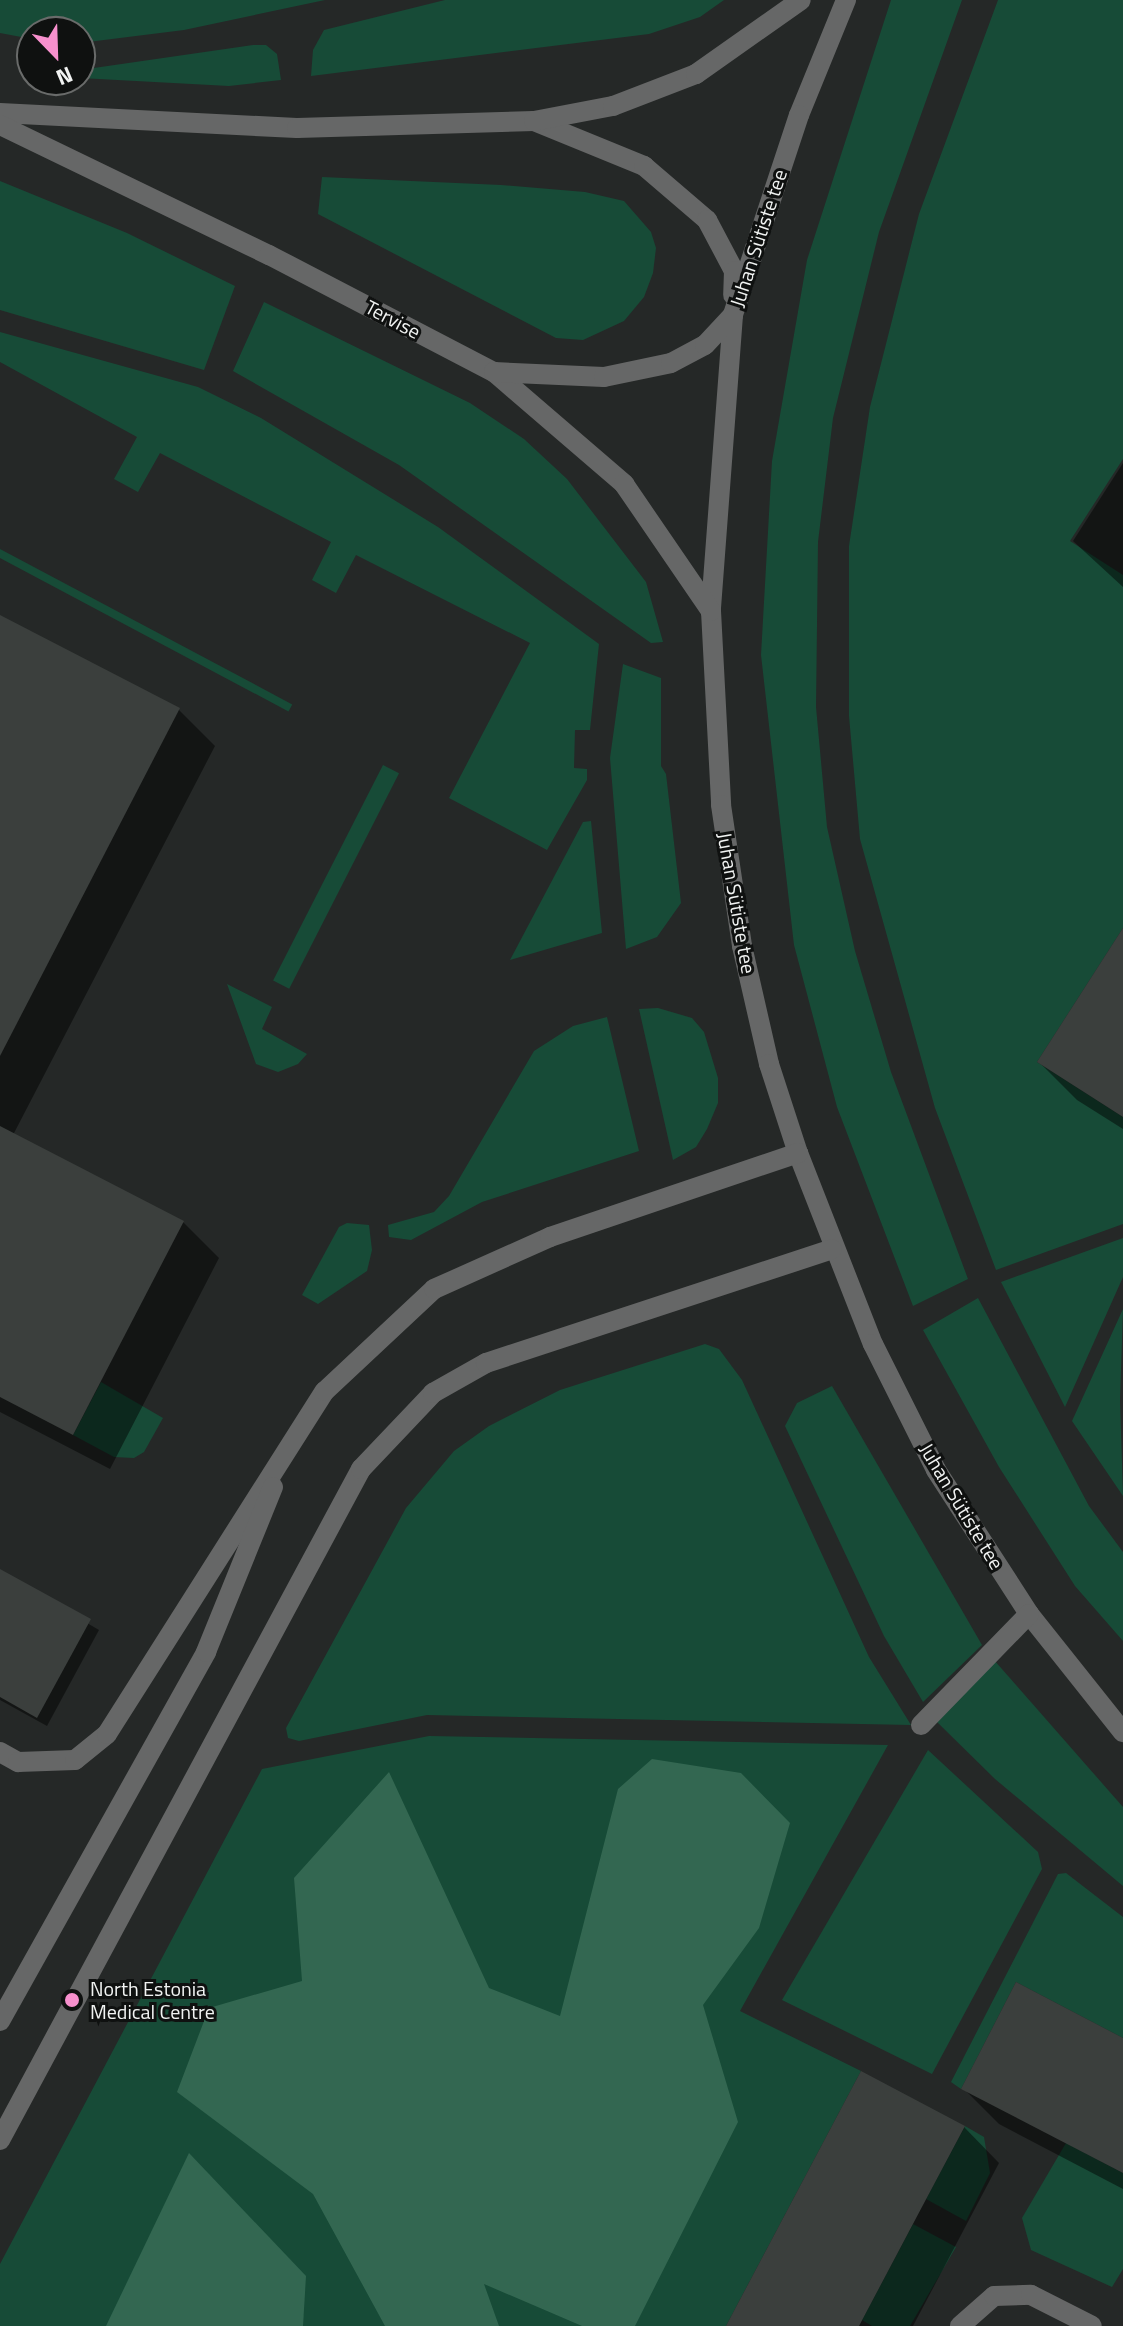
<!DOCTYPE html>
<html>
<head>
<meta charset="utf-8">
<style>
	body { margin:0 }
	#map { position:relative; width:1123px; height:2326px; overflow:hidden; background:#252827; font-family:"Titillium Web",sans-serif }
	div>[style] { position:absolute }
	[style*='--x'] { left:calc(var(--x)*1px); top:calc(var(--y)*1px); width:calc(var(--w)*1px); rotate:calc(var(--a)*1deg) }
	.green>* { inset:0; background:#174b37; transform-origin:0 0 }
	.forest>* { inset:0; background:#336751 }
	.shadow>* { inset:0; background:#0007 }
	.building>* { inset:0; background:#3b3f3d }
	.minor>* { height:20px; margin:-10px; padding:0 10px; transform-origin:10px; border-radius:10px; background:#666767 }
	.dots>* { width:22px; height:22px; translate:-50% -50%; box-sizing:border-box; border:4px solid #0f1110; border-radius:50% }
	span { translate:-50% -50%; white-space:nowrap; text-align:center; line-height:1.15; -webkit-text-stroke:6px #0f1110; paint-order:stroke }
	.street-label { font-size:20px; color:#f1f3f2 }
	.poi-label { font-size:20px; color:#f1f3f2 }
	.left { translate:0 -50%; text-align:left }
	.north { position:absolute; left:16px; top:16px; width:80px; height:80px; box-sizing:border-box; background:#0f1110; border:2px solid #696b6a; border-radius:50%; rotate:157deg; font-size:22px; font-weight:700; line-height:32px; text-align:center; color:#f1f3f2 }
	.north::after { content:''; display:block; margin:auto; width:28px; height:36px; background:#f790cd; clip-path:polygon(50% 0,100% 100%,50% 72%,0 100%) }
</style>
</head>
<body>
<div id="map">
	<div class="green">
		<div style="clip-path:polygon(0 0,325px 0,184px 30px,80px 43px,80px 32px,32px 32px,32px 39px,0 33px)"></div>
		<div style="clip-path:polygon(445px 0,724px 0,700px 17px,649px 34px,311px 76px,313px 50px,324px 30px)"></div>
		<div style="clip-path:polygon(891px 0,962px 0,879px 232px,833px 418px,818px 542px,816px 707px,827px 827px,855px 951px,891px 1072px,968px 1279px,913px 1306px,837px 1107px,794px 945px,761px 655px,772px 461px,807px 260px)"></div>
		<div style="clip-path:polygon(998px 0,1123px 0,1123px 459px,1070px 541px,1123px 575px,1123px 928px,1037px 1062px,1123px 1117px,1123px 1224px,996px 1270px,935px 1108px,860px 839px,849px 716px,849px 546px,870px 407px,919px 214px)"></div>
		<div style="clip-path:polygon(253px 45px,266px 45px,277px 54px,281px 80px,229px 86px,80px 78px,80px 70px)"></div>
		<div style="clip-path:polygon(322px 177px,501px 185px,585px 192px,624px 201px,651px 232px,656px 248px,653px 273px,644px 297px,624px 321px,583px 340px,556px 338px,318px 214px)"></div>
		<div style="clip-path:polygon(0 181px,127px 233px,235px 286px,204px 370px,0 310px)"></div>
		<div style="clip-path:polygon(264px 302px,470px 403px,524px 439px,567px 479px,646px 582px,663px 642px,651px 643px,399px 465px,233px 371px)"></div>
		<div style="clip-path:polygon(0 332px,198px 387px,261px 418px,438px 527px,599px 644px,590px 730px,575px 730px,574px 768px,587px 769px,587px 780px,547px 850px,449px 798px,530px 643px,356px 555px,336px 593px,312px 580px,331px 542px,160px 453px,138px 492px,114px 479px,137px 437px,0 362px)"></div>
		<div style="left:0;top:549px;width:331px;height:8px;rotate:28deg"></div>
		<div style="clip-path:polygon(623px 664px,661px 678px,661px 766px,666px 774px,681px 903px,657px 937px,626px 949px,610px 758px)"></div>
		<div style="left:383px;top:765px;width:18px;height:242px;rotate:27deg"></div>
		<div style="clip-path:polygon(591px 821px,602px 933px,510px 960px,583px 822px)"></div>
		<div style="clip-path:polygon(227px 984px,272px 1007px,262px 1029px,307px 1054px,298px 1064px,278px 1072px,256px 1064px)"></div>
		<div style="clip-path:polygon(658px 1008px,692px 1018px,704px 1032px,718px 1078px,718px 1103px,707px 1129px,696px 1147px,673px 1160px,639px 1009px)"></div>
		<div style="clip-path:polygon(607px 1017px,639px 1151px,482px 1202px,411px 1240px,389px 1237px,388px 1225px,434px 1212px,449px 1196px,534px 1051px,573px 1026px)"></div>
		<div style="clip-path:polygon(347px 1223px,369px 1225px,372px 1250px,367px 1271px,318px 1304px,302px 1295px,339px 1227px)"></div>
		<div style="clip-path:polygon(1123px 1238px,1123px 1277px,1065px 1407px,1001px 1282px)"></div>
		<div style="clip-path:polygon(978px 1298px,1089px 1506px,1123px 1552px,1123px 1641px,1075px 1586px,999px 1467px,923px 1330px)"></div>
		<div style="clip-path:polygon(1123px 1309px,1120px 1400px,1123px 1496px,1072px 1421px)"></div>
		<div style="clip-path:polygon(705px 1344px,719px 1349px,742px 1380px,869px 1657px,911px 1725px,427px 1715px,299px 1741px,288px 1738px,286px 1728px,406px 1508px,454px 1451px,489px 1426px,560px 1390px)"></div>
		<div style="clip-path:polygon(101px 1382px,163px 1418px,144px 1452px,134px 1458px,114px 1457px,73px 1435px)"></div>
		<div style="clip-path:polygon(832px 1386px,982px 1645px,923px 1702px,884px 1636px,785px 1426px,797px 1403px)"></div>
		<div style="clip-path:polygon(994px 1660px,1123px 1807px,1123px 1886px,995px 1779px,937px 1722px)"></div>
		<div style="clip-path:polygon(429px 1736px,888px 1745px,740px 2011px,861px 2071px,726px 2326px,0 2326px,0 2264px,262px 1769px)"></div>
		<div style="clip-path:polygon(928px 1750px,1038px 1852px,1042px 1869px,932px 2074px,782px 2000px)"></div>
		<div style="clip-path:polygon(1066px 1873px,1123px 1917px,1123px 2038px,1016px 1982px,961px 2089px,951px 2082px,1058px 1874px)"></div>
		<div style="clip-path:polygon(965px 2126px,984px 2137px,990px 2173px,966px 2221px,926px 2199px)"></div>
		<div style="clip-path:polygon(1066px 2143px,1123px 2173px,1123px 2269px,1112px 2287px,1031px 2250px,1022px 2218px)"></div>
		<div style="clip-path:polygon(913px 2224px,956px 2247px,910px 2326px,872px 2326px,862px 2320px)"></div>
	</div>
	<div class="forest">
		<div style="clip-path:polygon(652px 1759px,741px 1773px,790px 1823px,759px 1928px,703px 2005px,738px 2122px,635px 2326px,582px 2326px,484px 2284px,499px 2326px,385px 2326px,313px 2194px,177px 2092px,209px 2008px,302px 1981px,294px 1878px,389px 1772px,489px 1988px,560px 2016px,618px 1789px)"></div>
		<div style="clip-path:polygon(189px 2153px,306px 2276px,303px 2326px,106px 2326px)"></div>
	</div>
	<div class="shadow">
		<div style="clip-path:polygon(1123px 463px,1123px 587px,1073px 541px)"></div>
		<div style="clip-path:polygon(0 617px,179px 710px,215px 746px,13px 1135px,183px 1222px,219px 1258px,110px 1469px,0 1412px)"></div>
		<div style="clip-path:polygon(1123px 931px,1123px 1129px,1077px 1100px,1039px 1062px)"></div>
		<div style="clip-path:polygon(0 1572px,99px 1630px,47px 1726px,0 1700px)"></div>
		<div style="clip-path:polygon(1123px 2040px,1123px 2189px,999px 2124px,963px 2088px)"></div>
		<div style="clip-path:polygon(964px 2127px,999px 2163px,913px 2326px,728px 2326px)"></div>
	</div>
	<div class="building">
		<div style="clip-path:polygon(0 615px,180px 708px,0 1056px)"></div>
		<div style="clip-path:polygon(1123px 928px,1123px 1117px,1037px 1062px)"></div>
		<div style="clip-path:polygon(0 1126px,184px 1221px,73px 1435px,0 1397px)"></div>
		<div style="clip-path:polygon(0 1569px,91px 1619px,37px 1718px,0 1697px)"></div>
		<div style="clip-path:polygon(1016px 1982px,1123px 2038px,1123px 2173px,961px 2089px)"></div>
		<div style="clip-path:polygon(861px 2071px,965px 2126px,923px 2205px,859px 2326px,726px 2326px)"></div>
	</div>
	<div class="minor">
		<div style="--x:846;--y:0;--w:124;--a:112.2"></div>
		<div style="--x:799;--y:115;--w:211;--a:108.3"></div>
		<div style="--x:733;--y:315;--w:297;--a:94.3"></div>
		<div style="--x:711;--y:611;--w:194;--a:87"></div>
		<div style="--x:721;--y:805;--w:143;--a:81.5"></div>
		<div style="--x:742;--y:946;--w:121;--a:77.1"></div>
		<div style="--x:769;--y:1064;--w:94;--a:72"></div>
		<div style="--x:798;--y:1153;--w:205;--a:68.6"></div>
		<div style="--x:873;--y:1344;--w:141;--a:63.4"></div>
		<div style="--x:936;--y:1470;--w:171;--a:57.1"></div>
		<div style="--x:1029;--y:1614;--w:151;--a:51.5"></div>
		<div style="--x:0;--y:113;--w:297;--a:2.9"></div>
		<div style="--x:297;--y:128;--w:237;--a:-1.7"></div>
		<div style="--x:534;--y:121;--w:119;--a:22.2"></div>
		<div style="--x:644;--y:166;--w:83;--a:40.6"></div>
		<div style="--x:707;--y:220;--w:58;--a:62.1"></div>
		<div style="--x:734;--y:271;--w:24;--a:92"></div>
		<div style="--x:534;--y:121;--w:80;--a:-10.8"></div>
		<div style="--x:613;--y:106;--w:89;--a:-21.1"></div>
		<div style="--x:696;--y:74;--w:128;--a:-35.2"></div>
		<div style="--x:0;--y:125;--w:299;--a:25.8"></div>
		<div style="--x:269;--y:255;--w:254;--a:27.5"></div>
		<div style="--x:494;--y:372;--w:172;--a:40.7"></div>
		<div style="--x:624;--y:484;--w:154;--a:55.6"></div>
		<div style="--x:494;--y:372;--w:110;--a:2.6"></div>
		<div style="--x:604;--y:377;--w:68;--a:-11.8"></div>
		<div style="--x:671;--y:363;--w:38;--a:-28"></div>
		<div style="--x:705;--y:345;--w:41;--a:-47"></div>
		<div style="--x:921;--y:1725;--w:155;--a:-45.8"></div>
		<div style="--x:0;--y:1752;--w:21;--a:29"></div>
		<div style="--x:18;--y:1762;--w:57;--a:-2"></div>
		<div style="--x:75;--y:1760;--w:41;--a:-39.1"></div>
		<div style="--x:107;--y:1734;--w:406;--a:-57.6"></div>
		<div style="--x:325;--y:1391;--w:149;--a:-43.1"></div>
		<div style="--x:434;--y:1289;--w:127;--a:-24.1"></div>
		<div style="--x:550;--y:1237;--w:262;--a:-18.7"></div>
		<div style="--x:0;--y:2021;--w:423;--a:-60.8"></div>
		<div style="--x:206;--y:1652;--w:178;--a:-67.9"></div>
		<div style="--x:0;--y:2140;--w:762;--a:-61.72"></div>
		<div style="--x:361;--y:1469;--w:105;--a:-46.5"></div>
		<div style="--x:433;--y:1393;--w:61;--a:-29.5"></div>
		<div style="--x:486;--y:1363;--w:364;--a:-18.2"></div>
		<div style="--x:960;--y:2326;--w:45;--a:-41.4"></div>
		<div style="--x:994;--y:2296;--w:37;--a:-2"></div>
		<div style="--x:1031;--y:2295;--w:68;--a:26.9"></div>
	</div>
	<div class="dots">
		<div style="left:72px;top:2000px;background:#f790cd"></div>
	</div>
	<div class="street-label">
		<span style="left:758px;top:238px;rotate:-72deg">Juhan Sütiste tee</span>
		<span style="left:393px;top:319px;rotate:28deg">Tervise</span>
		<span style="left:737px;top:903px;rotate:80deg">Juhan Sütiste tee</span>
		<span style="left:962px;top:1506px;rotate:59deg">Juhan Sütiste tee</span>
	</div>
	<div class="poi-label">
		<span class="left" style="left:90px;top:2000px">North Estonia<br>Medical Centre</span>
	</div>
	<div class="north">N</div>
</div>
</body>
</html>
